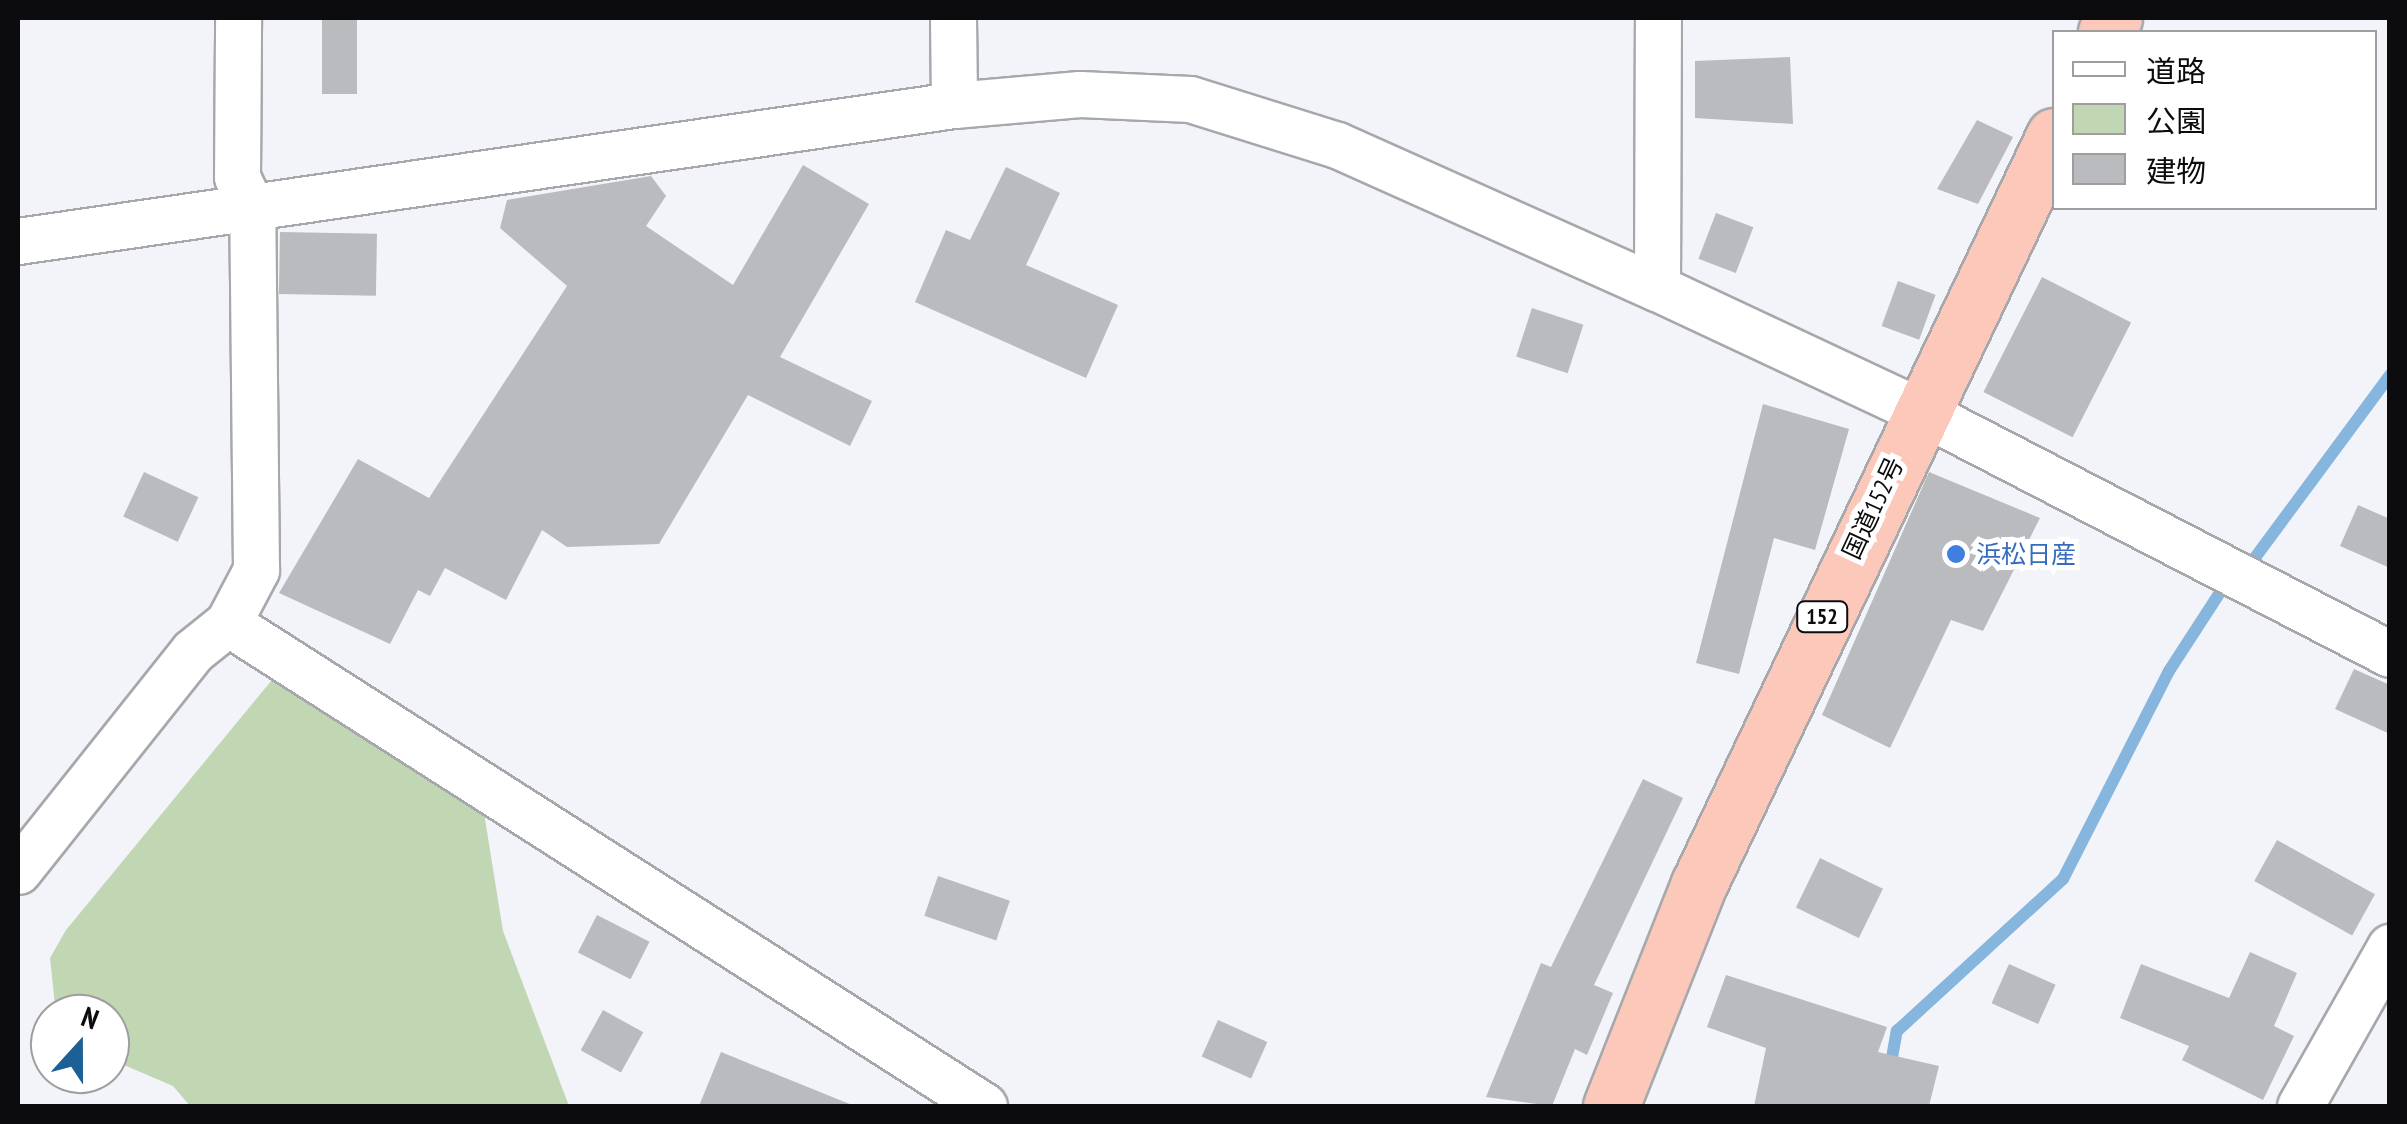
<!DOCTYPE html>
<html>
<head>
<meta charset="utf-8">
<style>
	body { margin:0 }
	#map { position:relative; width:2407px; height:1124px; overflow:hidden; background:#f3f4f9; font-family:"PT Sans Narrow","Noto Sans JP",sans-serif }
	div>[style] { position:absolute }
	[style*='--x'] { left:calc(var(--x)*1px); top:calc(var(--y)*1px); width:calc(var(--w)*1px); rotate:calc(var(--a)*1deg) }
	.green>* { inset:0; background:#c1d7b4 }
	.stream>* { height:12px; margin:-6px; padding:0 6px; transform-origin:6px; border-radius:6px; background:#86b6de }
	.building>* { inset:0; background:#b9bbbf; transform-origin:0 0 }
	.roads { filter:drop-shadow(2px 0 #a6a8ab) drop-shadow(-2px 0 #a6a8ab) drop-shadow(0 2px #a6a8ab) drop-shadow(0 -2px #a6a8ab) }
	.minor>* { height:45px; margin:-22.5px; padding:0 22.5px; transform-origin:22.5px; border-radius:22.5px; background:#fff }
	.highway>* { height:55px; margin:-27.5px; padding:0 27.5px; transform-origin:27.5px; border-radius:27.5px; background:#fbc8ba }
	.dots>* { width:28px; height:28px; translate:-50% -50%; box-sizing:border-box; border:5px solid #fff; border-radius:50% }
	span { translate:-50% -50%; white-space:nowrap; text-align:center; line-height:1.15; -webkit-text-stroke:10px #fff; paint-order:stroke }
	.shield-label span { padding:2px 8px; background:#fff; border:2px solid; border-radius:8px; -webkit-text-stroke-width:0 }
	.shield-label { font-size:22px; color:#0c0c0e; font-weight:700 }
	.street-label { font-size:25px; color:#0c0c0e }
	.shop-label { font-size:25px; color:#366cbe }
	.left { translate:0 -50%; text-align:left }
	.frame { position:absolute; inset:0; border:20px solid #0c0c0e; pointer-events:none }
	.legend { position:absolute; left:2052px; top:30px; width:325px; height:180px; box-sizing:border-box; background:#fff; border:2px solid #9e9e9f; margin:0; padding:12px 18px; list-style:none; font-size:30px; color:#0c0c0e }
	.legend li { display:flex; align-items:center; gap:20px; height:50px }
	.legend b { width:50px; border:2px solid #9e9e9f }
	.north { position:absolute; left:30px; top:994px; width:100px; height:100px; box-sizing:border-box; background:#fff; border:2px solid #9e9e9f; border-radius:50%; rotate:21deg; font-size:28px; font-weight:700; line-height:40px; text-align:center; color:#0c0c0e }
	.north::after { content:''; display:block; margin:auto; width:35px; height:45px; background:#1c6095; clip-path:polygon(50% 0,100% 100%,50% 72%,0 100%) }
</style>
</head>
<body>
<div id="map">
	<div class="green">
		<div style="clip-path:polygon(276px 675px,481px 794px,503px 931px,569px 1106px,190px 1106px,173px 1086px,110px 1059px,110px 1014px,56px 1014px,50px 958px,66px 930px)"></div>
	</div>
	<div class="stream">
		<div style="--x:2254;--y:559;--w:229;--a:-53.5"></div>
		<div style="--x:1890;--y:1069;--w:39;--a:-80"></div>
		<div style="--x:1897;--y:1031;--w:225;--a:-42.5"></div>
		<div style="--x:2063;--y:879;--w:233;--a:-63"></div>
		<div style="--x:2169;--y:671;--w:95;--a:-57"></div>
	</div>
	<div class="building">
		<div style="left:322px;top:18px;width:35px;height:76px"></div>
		<div style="clip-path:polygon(1790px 57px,1793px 124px,1695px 118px,1695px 61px)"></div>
		<div style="clip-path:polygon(1977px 120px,2013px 137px,1978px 204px,1937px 189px)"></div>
		<div style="clip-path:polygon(803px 165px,869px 204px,780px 357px,872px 401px,850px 446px,748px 395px,659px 544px,567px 547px,542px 530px,506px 600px,445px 568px,430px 596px,418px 590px,390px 644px,279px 593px,358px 459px,429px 498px,567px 286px,500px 228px,507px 200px,651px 176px,666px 196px,646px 226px,733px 285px)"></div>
		<div style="clip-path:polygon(1006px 167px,1060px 193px,1026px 265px,1118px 305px,1086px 378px,915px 302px,946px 230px,970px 240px)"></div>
		<div style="left:1716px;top:213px;width:40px;height:49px;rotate:21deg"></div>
		<div style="left:280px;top:232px;width:97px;height:62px;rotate:1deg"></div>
		<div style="left:2042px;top:277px;width:100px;height:129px;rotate:27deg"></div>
		<div style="left:1898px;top:281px;width:40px;height:48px;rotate:20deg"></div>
		<div style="left:1532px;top:308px;width:54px;height:51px;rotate:18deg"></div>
		<div style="clip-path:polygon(1763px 404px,1849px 429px,1815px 550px,1774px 538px,1739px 674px,1696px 663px)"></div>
		<div style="left:144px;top:472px;width:60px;height:49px;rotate:25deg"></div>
		<div style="clip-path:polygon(1929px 472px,2040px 518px,1983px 631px,1951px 620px,1890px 748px,1822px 715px)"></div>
		<div style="clip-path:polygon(2358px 505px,2390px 519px,2390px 568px,2340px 546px)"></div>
		<div style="clip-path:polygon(2354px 669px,2390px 685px,2390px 734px,2335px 709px)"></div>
		<div style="clip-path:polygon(1643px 779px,1683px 798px,1594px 985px,1613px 993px,1587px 1055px,1575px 1049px,1552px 1106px,1486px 1097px,1541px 963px,1551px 967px)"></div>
		<div style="left:2277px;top:840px;width:112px;height:47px;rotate:29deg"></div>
		<div style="left:1820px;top:858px;width:70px;height:55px;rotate:26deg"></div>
		<div style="left:938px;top:876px;width:76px;height:42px;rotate:19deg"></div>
		<div style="left:597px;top:915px;width:59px;height:42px;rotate:27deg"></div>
		<div style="clip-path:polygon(2250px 952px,2297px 973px,2274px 1026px,2294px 1036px,2263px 1100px,2182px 1060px,2189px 1046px,2120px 1018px,2141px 964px,2229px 998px)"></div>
		<div style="left:2009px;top:964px;width:51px;height:43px;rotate:24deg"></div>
		<div style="clip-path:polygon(1726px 975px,1887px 1027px,1878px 1052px,1939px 1066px,1929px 1106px,1754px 1106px,1766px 1048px,1707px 1027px)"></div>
		<div style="left:603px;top:1010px;width:46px;height:46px;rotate:29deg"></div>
		<div style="left:1218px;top:1020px;width:54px;height:40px;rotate:24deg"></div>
		<div style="clip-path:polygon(721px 1052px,852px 1105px,852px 1106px,699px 1106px)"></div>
	</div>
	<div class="roads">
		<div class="minor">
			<div style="--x:953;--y:18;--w:87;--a:89.3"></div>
			<div style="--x:18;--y:241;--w:946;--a:-8.27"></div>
			<div style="--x:954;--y:105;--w:126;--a:-5"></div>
			<div style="--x:1080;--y:94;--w:110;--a:2.6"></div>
			<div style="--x:1190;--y:99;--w:154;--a:17.4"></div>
			<div style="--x:1337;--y:145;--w:350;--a:24.1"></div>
			<div style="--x:1657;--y:288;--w:288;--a:25.1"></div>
			<div style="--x:1918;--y:410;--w:531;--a:27.34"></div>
			<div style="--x:1657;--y:288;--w:270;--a:-89.8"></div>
			<div style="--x:228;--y:623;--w:897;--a:32.57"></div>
			<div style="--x:18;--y:871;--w:281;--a:-51.5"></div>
			<div style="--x:193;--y:651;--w:45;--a:-38.7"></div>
			<div style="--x:228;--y:623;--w:60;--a:-62.2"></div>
			<div style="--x:256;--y:570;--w:361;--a:-90.6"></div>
			<div style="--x:252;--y:209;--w:35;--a:-115"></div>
			<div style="--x:237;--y:177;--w:159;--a:-89.6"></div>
			<div style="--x:2300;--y:1106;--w:183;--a:-60.5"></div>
		</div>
		<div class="highway">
			<div style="--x:2106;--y:32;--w:16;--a:-60"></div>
			<div style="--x:1611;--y:1106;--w:239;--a:-68.4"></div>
			<div style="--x:1699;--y:884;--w:828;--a:-64.61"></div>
		</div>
	</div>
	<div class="dots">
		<div style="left:1956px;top:554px;background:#3f7fe0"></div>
	</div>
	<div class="shield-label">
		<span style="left:1822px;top:617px">152</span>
	</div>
	<div class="street-label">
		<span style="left:1873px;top:508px;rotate:-65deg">国道152号</span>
	</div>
	<div class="shop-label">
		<span class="left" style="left:1976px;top:554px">浜松日産</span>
	</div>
	<div class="frame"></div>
	<ul class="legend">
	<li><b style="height:12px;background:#fff"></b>道路</li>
	<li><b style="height:28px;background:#c1d7b4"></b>公園</li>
	<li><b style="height:28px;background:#b9bbbf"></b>建物</li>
	</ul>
	<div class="north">N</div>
</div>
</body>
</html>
